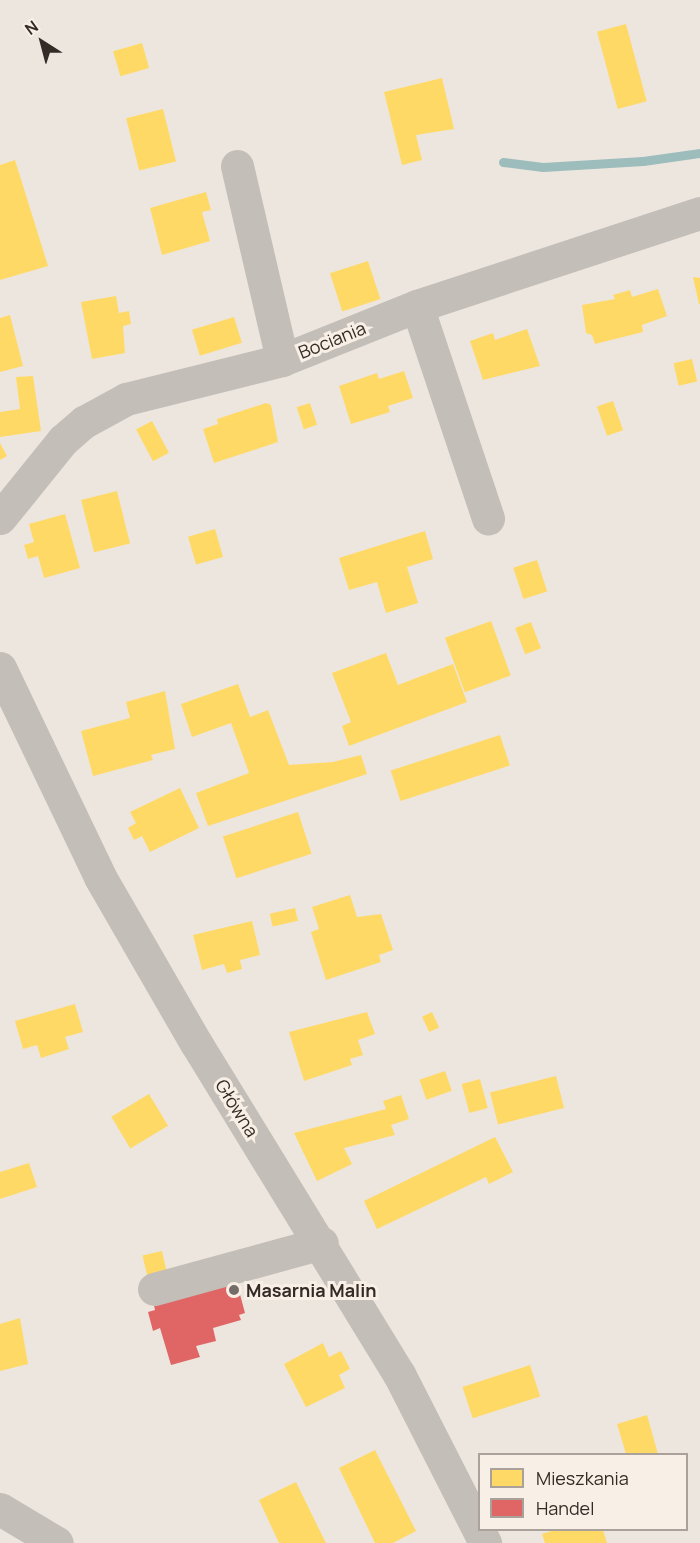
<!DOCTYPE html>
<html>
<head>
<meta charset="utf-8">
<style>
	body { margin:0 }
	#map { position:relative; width:700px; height:1543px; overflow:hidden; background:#ece6df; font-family:Manrope,sans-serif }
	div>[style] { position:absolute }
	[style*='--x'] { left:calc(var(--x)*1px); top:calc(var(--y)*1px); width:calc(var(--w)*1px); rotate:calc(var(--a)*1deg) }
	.homes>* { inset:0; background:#ffd966; transform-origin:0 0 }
	.shops>* { inset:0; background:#e06666 }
	.stream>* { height:9px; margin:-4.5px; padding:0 4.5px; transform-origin:4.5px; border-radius:4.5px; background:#9cbdbc }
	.minor>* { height:33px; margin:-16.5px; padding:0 16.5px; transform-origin:16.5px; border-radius:16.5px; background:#c4beb8 }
	.dots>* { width:16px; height:16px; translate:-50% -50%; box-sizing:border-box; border:3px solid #f8f0e6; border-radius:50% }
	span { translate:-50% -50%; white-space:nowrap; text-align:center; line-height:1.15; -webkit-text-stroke:6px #f8f0e6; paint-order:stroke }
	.street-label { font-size:18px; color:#342b27 }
	.poi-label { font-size:18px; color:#342b27; font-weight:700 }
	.left { translate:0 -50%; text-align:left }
	.legend { position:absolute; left:478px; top:1453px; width:210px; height:78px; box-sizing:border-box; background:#f8f0e6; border:2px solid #aaa19a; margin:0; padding:8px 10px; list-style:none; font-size:18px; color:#342b27 }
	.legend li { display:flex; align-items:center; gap:12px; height:30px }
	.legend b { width:30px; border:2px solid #aaa19a }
	.north { position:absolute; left:12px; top:12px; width:60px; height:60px; -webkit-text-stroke:4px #f8f0e6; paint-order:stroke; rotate:324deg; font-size:16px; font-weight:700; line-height:24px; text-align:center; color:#342b27 }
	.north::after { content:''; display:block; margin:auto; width:21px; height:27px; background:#342b27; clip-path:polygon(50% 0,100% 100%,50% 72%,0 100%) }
</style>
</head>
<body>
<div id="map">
	<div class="homes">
		<div style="left:626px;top:24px;width:80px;height:30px;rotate:75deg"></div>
		<div style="left:142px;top:43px;width:26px;height:30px;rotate:74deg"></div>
		<div style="clip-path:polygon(442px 78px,454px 129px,416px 135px,422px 160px,402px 165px,384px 92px)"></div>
		<div style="left:163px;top:109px;width:54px;height:38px;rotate:76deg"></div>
		<div style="clip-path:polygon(15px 160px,48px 266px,0 280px,0 165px)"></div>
		<div style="clip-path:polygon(206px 192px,211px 210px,202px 212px,210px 241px,162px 255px,150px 208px)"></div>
		<div style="left:368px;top:261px;width:40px;height:40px;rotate:72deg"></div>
		<div style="clip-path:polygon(693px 277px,700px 278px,700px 304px,699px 304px)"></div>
		<div style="clip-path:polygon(658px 289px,667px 316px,642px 325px,643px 332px,595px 344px,592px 335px,586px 333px,582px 305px,615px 299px,613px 295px,630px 290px,632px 297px)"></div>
		<div style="clip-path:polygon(116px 296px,119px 313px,129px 311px,131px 324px,123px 326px,125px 353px,92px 359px,81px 302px)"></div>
		<div style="clip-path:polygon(10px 315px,23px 366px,0 372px,0 318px)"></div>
		<div style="left:234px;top:317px;width:27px;height:44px;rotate:73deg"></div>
		<div style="clip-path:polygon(527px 329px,540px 366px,483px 380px,470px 341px,493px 333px,495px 340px)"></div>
		<div style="left:692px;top:359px;width:23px;height:19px;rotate:77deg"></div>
		<div style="clip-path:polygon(404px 371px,413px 398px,388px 406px,390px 412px,351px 424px,339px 386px,377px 373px,379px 379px)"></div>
		<div style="clip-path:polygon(33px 376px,41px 431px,0 437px,0 412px,20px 409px,16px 377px)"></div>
		<div style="left:613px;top:401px;width:31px;height:17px;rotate:71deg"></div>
		<div style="clip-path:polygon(266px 403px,271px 405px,278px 442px,214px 463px,203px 429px,218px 424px,217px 419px)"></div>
		<div style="left:310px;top:403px;width:23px;height:14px;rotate:72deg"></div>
		<div style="left:152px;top:421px;width:36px;height:18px;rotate:62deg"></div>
		<div style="clip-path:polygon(0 443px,7px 456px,0 460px)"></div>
		<div style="left:117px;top:491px;width:54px;height:37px;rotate:76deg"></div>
		<div style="clip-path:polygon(65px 514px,80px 568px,44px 578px,38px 556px,28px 559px,24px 545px,34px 542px,29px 524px)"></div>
		<div style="left:215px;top:529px;width:29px;height:28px;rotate:74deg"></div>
		<div style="clip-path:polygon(425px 531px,433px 559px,407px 567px,418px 603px,386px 613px,377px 582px,349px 590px,339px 558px)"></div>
		<div style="left:537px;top:560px;width:33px;height:25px;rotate:72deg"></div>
		<div style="left:491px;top:621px;width:58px;height:49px;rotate:70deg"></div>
		<div style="left:531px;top:622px;width:28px;height:17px;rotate:69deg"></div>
		<div style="clip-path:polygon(386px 653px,398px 685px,453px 664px,467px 702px,349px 746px,342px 726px,351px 722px,332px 673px)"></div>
		<div style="clip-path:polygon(238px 684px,250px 717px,268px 710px,289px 765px,333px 762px,361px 755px,367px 774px,208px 826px,196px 793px,249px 773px,231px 723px,192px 737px,181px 704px)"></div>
		<div style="clip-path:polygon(165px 691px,175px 749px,151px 755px,153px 760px,93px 776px,81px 731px,130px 718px,126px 702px)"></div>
		<div style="left:500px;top:735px;width:32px;height:115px;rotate:72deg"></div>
		<div style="clip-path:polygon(180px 788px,199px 828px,150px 852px,142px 836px,134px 840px,128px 828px,136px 823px,130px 812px)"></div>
		<div style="left:298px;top:812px;width:44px;height:79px;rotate:72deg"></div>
		<div style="clip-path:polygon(350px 895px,357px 917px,381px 914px,393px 950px,379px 955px,381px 962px,326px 980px,311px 932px,319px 929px,312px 907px)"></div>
		<div style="left:295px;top:908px;width:13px;height:26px;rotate:77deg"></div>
		<div style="clip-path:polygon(252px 921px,260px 955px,240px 960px,242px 969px,227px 973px,224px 964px,202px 970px,193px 935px)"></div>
		<div style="clip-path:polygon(75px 1004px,83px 1032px,65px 1037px,69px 1049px,41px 1058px,37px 1045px,23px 1049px,15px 1021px)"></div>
		<div style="clip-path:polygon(367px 1012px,375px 1034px,358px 1040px,363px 1055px,350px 1059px,352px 1065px,304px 1081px,289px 1032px)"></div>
		<div style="left:432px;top:1012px;width:17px;height:11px;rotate:65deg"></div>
		<div style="left:445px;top:1071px;width:21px;height:27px;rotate:71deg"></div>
		<div style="left:556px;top:1076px;width:33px;height:68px;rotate:76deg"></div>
		<div style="left:480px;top:1079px;width:30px;height:19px;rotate:75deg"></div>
		<div style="left:149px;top:1094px;width:37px;height:44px;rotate:59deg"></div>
		<div style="clip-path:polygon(401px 1095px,409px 1119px,391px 1125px,395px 1135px,344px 1148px,352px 1164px,317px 1181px,294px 1133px,386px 1109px,383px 1101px)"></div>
		<div style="clip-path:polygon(495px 1137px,513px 1172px,489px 1184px,486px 1177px,377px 1229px,364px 1201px)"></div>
		<div style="clip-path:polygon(29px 1163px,37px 1187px,0 1199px,0 1172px)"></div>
		<div style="left:162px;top:1251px;width:26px;height:20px;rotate:77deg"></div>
		<div style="clip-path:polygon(20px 1318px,28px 1364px,0 1371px,0 1324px)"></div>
		<div style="clip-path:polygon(323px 1343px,329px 1357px,341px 1351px,350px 1369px,339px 1375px,345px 1388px,306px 1407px,284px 1364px)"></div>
		<div style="left:530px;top:1365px;width:33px;height:71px;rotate:72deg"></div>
		<div style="clip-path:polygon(647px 1415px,658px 1454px,626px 1454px,617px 1424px)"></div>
		<div style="clip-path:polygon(375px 1450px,416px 1531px,393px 1543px,375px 1543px,339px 1468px)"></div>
		<div style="clip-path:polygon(296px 1482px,319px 1529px,326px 1543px,279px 1543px,259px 1500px)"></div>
		<div style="clip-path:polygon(555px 1530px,603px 1530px,607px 1543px,545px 1543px,542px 1534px)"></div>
	</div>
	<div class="shops">
		<div style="clip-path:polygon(229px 1278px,232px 1289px,238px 1287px,245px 1313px,239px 1315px,241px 1320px,213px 1328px,216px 1341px,196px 1346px,200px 1357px,171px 1365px,160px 1328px,153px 1331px,148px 1312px,155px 1310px,153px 1300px)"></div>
	</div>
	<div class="stream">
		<div style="--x:503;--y:162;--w:40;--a:7.1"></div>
		<div style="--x:543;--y:167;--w:100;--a:-3.4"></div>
		<div style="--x:643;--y:161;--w:58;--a:-8"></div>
	</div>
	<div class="minor">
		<div style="--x:237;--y:166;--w:199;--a:76.9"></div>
		<div style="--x:417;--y:306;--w:224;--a:71.5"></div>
		<div style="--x:0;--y:518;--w:100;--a:-51.1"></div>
		<div style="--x:63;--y:440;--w:28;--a:-41"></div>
		<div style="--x:84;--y:422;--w:48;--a:-28.7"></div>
		<div style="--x:126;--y:399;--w:161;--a:-14"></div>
		<div style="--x:282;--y:360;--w:145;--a:-21.8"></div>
		<div style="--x:417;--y:306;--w:298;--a:-18.2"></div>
		<div style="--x:0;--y:668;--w:232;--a:64.4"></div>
		<div style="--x:100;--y:877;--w:192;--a:60"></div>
		<div style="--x:196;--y:1043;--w:388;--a:58.5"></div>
		<div style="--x:399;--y:1374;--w:190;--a:63"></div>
		<div style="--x:154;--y:1289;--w:174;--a:-15.3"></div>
		<div style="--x:0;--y:1509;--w:66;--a:30.8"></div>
	</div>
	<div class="dots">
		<div style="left:234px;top:1290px;background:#746c67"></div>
	</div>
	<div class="street-label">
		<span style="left:332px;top:340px;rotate:-22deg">Bociania</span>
		<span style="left:237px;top:1108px;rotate:58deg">Główna</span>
	</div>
	<div class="poi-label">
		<span class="left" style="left:246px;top:1290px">Masarnia Malin</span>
	</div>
	<ul class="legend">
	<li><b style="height:16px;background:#ffd966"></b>Mieszkania</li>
	<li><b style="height:16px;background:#e06666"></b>Handel</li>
	</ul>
	<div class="north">N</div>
</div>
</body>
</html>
